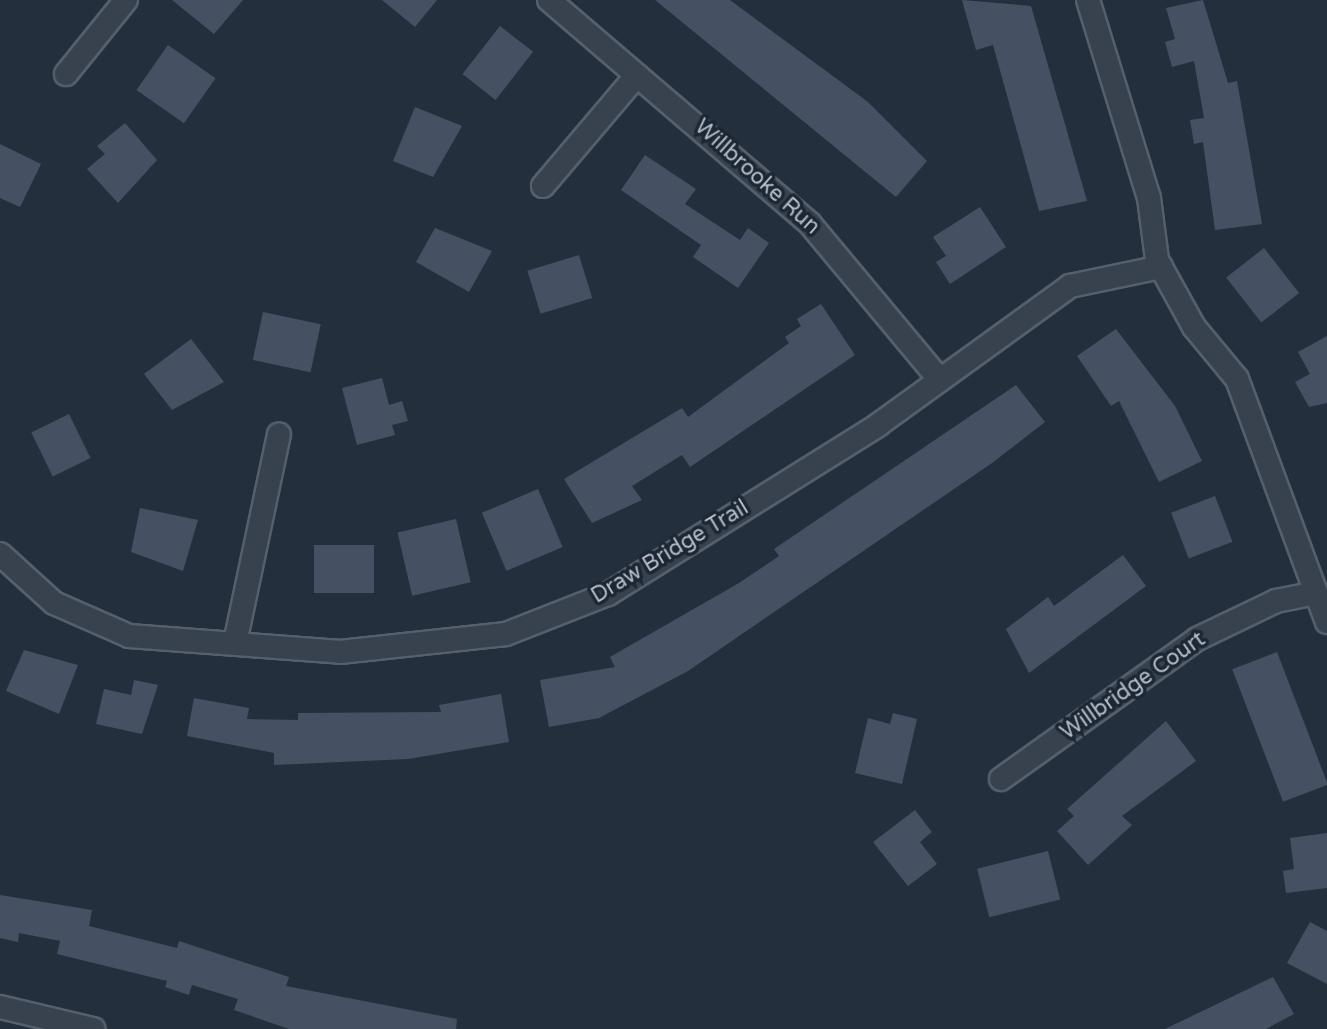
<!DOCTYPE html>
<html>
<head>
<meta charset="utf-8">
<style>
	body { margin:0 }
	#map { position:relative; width:1327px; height:1029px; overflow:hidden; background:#242f3e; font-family:"Varela Round",sans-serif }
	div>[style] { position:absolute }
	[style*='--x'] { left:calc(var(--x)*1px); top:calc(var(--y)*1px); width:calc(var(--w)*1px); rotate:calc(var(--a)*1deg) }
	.building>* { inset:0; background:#455162; transform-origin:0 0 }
	.roads { filter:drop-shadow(2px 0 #565f6c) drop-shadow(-2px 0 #565f6c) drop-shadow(0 2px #565f6c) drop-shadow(0 -2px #565f6c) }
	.minor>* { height:22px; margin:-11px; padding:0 11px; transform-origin:11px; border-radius:11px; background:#38414e }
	span { translate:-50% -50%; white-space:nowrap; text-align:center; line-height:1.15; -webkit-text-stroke:7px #1d2633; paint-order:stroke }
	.street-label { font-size:22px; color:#b4bcc9 }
</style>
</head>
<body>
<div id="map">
	<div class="building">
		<div style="clip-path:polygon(172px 0,243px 0,214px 34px)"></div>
		<div style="clip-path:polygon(382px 0,437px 0,415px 27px)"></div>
		<div style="clip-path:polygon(655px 0,730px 0,868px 102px,927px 161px,896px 197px)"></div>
		<div style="clip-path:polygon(962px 0,1031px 6px,1087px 201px,1039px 211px,993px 45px,976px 50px)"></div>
		<div style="clip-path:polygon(1203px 0,1228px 83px,1237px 81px,1262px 224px,1215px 230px,1203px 142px,1194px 144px,1190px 120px,1204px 118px,1194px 61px,1172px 67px,1165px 42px,1175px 39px,1166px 8px)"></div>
		<div style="left:500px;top:26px;width:42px;height:61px;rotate:38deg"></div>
		<div style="left:168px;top:45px;width:58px;height:55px;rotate:35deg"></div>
		<div style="clip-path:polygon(415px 107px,462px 126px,433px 177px,393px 161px)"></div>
		<div style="clip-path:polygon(125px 123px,157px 160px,118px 203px,87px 169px,105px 154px,97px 146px)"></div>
		<div style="clip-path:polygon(0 144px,41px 164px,20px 207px,0 198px)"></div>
		<div style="clip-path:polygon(645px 155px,696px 189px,685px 204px,740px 240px,748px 228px,769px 243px,738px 288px,693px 257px,701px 245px,621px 190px)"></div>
		<div style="clip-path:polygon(980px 207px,1006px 247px,950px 284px,936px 262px,946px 256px,933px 237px)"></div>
		<div style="clip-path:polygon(435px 228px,492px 251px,469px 292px,416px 262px)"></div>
		<div style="left:1264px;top:248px;width:57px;height:48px;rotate:52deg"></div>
		<div style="left:579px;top:255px;width:45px;height:54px;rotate:73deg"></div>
		<div style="clip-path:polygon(821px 304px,855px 355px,690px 467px,682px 455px,632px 486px,642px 500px,592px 523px,564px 479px,682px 408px,688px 417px,789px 343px,785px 337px,801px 326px,797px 319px)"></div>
		<div style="left:263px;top:312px;width:59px;height:49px;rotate:12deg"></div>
		<div style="clip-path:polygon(1116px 329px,1175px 406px,1202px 461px,1159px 482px,1119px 401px,1111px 406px,1077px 356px)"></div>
		<div style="clip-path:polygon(1327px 336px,1327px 403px,1309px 407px,1295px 382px,1310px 374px,1298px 352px)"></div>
		<div style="clip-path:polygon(191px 339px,224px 382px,172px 410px,144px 374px)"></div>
		<div style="clip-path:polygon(382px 378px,389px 405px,402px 401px,408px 421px,392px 425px,395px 435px,357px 445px,342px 388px)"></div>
		<div style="clip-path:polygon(1016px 385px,1045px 422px,992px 463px,688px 671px,599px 718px,549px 727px,540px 680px,615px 667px,610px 657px,739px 583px,779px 556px,774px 549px)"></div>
		<div style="left:69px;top:414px;width:49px;height:42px;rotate:64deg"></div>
		<div style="left:538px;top:489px;width:63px;height:61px;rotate:67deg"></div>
		<div style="left:1215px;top:496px;width:49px;height:47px;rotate:69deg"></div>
		<div style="clip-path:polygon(140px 508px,198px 520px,183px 571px,131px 552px)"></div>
		<div style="left:456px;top:519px;width:65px;height:60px;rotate:77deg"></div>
		<div style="left:314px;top:545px;width:60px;height:48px"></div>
		<div style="clip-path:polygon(1123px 555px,1146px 586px,1029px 673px,1006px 629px,1048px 597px,1054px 606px)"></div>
		<div style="clip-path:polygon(24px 650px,78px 665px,59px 714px,6px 691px)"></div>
		<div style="left:1277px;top:652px;width:142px;height:48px;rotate:69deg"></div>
		<div style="clip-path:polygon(134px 680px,158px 685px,142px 734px,96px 724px,104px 689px,131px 695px)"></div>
		<div style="clip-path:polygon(501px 694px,509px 742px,408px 759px,274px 765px,274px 753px,187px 736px,194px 698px,249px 708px,247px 719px,298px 720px,298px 713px,441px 712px,439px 705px)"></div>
		<div style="clip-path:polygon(893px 713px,917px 719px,902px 784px,855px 773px,868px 718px,890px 724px)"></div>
		<div style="clip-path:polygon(1166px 721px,1196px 761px,1122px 816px,1132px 825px,1088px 865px,1057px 831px,1074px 816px,1067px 809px)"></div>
		<div style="clip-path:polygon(915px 810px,932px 832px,920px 842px,937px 864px,908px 886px,873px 842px)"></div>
		<div style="clip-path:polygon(1327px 833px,1327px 888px,1286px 893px,1283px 871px,1294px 869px,1290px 838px)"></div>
		<div style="left:1048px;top:851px;width:50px;height:73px;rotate:76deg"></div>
		<div style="clip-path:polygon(0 895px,92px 910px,89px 926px,177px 948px,179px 941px,289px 977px,286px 986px,457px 1019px,456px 1029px,289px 1029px,234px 1010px,238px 999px,192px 985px,189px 995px,165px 987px,167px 981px,57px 954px,60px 941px,19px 933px,18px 942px,0 938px)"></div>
		<div style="clip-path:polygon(1310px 922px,1327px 931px,1327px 984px,1287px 963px)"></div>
		<div style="clip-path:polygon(1273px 977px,1294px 1014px,1266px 1029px,1165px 1029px)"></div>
	</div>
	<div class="roads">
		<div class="minor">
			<div style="--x:549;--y:0;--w:344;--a:40.6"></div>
			<div style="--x:810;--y:224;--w:202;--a:50.2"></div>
			<div style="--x:1088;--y:0;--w:207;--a:72.9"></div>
			<div style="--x:1149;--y:198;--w:63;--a:82.6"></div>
			<div style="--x:1157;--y:260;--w:77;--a:61.1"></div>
			<div style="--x:1194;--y:327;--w:67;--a:50.4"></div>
			<div style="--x:1237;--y:379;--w:259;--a:69.7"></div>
			<div style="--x:66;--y:74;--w:95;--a:-51"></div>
			<div style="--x:543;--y:186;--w:145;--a:-49.7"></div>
			<div style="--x:0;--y:554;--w:73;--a:42.2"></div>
			<div style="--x:54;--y:603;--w:82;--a:23.7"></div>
			<div style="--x:129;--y:636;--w:212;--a:4.3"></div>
			<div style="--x:340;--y:652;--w:167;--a:-6.2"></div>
			<div style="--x:506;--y:634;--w:110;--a:-21.4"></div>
			<div style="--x:608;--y:594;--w:319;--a:-32"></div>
			<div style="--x:878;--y:425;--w:237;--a:-35.9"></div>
			<div style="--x:1070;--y:286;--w:93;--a:-11.8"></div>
			<div style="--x:235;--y:643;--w:213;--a:-78.1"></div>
			<div style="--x:1001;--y:779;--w:241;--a:-35.5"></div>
			<div style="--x:1197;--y:639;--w:88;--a:-25.7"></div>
			<div style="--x:1276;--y:601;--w:41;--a:-11.3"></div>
			<div style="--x:0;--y:1007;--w:96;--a:13.3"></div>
		</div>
	</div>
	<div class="street-label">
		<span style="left:757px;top:177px;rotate:42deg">Willbrooke Run</span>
		<span style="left:670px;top:552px;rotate:-31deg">Draw Bridge Trail</span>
		<span style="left:1133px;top:686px;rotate:-35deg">Willbridge Court</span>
	</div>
</div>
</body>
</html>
